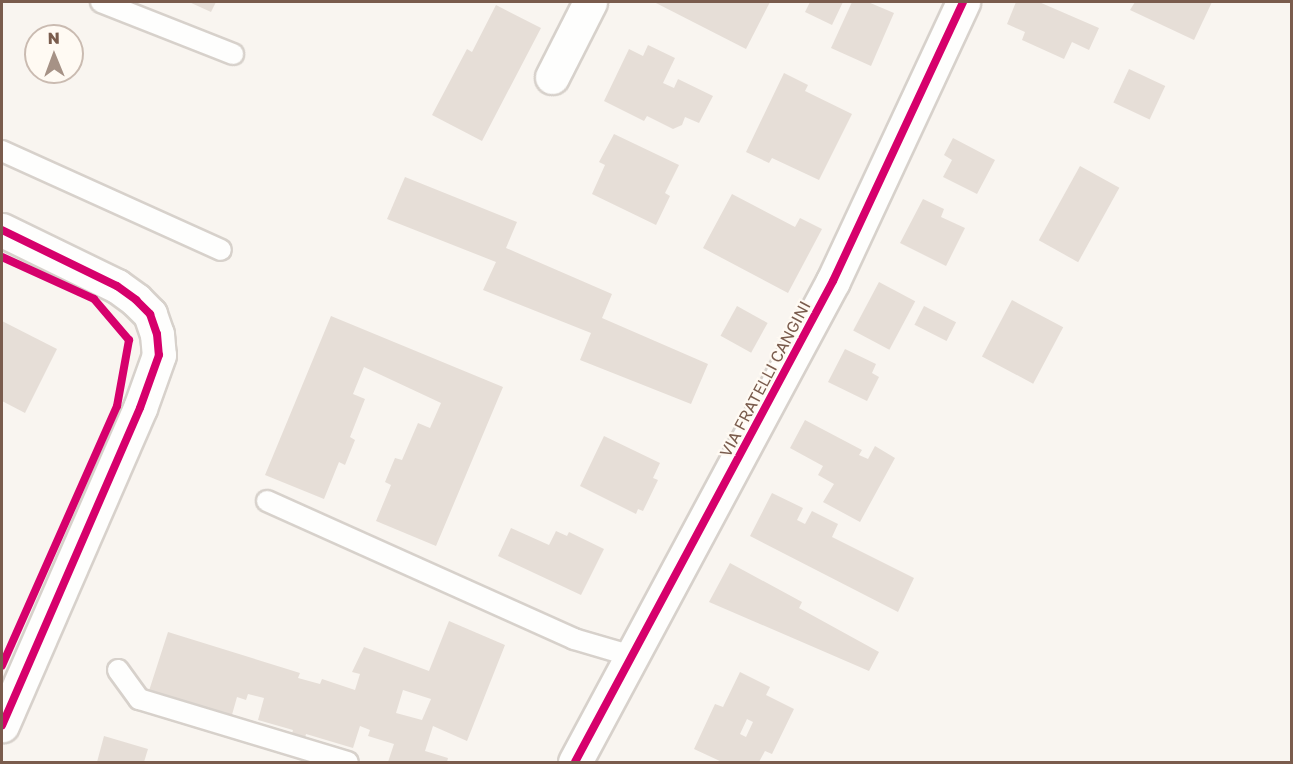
<!DOCTYPE html>
<html>
<head>
<meta charset="utf-8">
<style>
	body { margin:0 }
	#map { position:relative; width:1293px; height:764px; overflow:hidden; background:#f9f5f0; font-family:"Golos Text",sans-serif }
	div>[style] { position:absolute }
	[style*='--x'] { left:calc(var(--x)*1px); top:calc(var(--y)*1px); width:calc(var(--w)*1px); rotate:calc(var(--a)*1deg) }
	.building>* { inset:0; background:#e6ded7; transform-origin:0 0 }
	.roads { filter:drop-shadow(2px 0 #d7d1cb) drop-shadow(-2px 0 #d7d1cb) drop-shadow(0 2px #d7d1cb) drop-shadow(0 -2px #d7d1cb) }
	.lane>* { height:20px; margin:-10px; padding:0 10px; transform-origin:10px; border-radius:10px; background:#fefefd }
	.street>* { height:33px; margin:-16.5px; padding:0 16.5px; transform-origin:16.5px; border-radius:16.5px; background:#fefefd }
	.cycleway>* { height:8px; margin:-4px; padding:0 4px; transform-origin:4px; border-radius:4px; background:#d6006c }
	span { translate:-50% -50%; white-space:nowrap; text-align:center; line-height:1.15; -webkit-text-stroke:4.5px #fffaf3; paint-order:stroke }
	.street-label { font-size:16px; color:#7a5c4d }
	.frame { position:absolute; inset:0; border:3px solid #7a5c4d; pointer-events:none }
	.north { position:absolute; left:24px; top:24px; width:60px; height:60px; box-sizing:border-box; background:#fffaf3; border:2px solid #cabbb1; border-radius:50%; rotate:359deg; font-size:16px; font-weight:700; line-height:24px; text-align:center; color:#7a5c4d }
	.north::after { content:''; display:block; margin:auto; width:21px; height:27px; background:#a69286; clip-path:polygon(50% 0,100% 100%,50% 72%,0 100%) }
</style>
</head>
<body>
<div id="map">
	<div class="building">
		<div style="clip-path:polygon(189px 2px,216px 2px,211px 12px)"></div>
		<div style="clip-path:polygon(654px 2px,770px 2px,746px 49px)"></div>
		<div style="clip-path:polygon(810px 2px,843px 2px,832px 25px,805px 12px)"></div>
		<div style="clip-path:polygon(852px 2px,868px 2px,894px 13px,871px 66px,831px 48px)"></div>
		<div style="clip-path:polygon(1016px 2px,1039px 2px,1099px 28px,1089px 50px,1072px 42px,1064px 59px,1022px 40px,1025px 32px,1007px 24px)"></div>
		<div style="clip-path:polygon(1135px 2px,1212px 2px,1194px 40px,1130px 10px)"></div>
		<div style="clip-path:polygon(496px 5px,541px 28px,482px 141px,432px 115px,467px 49px,472px 52px)"></div>
		<div style="clip-path:polygon(648px 45px,675px 58px,663px 83px,674px 88px,678px 79px,713px 96px,699px 123px,685px 117px,682px 125px,673px 129px,647px 116px,644px 121px,604px 101px,629px 49px,643px 56px)"></div>
		<div style="left:1129px;top:69px;width:40px;height:37px;rotate:25deg"></div>
		<div style="clip-path:polygon(784px 73px,808px 85px,805px 91px,852px 114px,819px 180px,772px 158px,769px 163px,746px 152px)"></div>
		<div style="clip-path:polygon(614px 134px,679px 165px,665px 193px,670px 196px,656px 225px,592px 194px,605px 165px,599px 162px)"></div>
		<div style="clip-path:polygon(953px 138px,995px 160px,977px 194px,943px 177px,952px 160px,944px 155px)"></div>
		<div style="left:1080px;top:166px;width:45px;height:85px;rotate:29deg"></div>
		<div style="clip-path:polygon(405px 177px,517px 222px,506px 248px,612px 294px,602px 318px,708px 364px,691px 404px,580px 360px,591px 333px,483px 290px,496px 262px,387px 219px)"></div>
		<div style="clip-path:polygon(732px 194px,795px 227px,800px 218px,822px 229px,788px 293px,703px 248px)"></div>
		<div style="clip-path:polygon(923px 199px,944px 209px,941px 217px,965px 228px,946px 266px,900px 243px)"></div>
		<div style="left:879px;top:282px;width:41px;height:55px;rotate:28deg"></div>
		<div style="left:1012px;top:300px;width:58px;height:64px;rotate:28deg"></div>
		<div style="left:737px;top:306px;width:35px;height:34px;rotate:29deg"></div>
		<div style="left:924px;top:306px;width:36px;height:21px;rotate:27deg"></div>
		<div style="clip-path:polygon(331px 316px,503px 387px,436px 546px,376px 521px,391px 485px,385px 482px,395px 458px,402px 460px,418px 423px,430px 428px,441px 403px,364px 367px,353px 394px,365px 399px,350px 437px,355px 440px,345px 465px,339px 462px,324px 499px,265px 475px)"></div>
		<div style="clip-path:polygon(2px 321px,57px 349px,25px 413px,2px 401px)"></div>
		<div style="clip-path:polygon(845px 349px,876px 364px,872px 373px,879px 377px,867px 401px,828px 382px)"></div>
		<div style="clip-path:polygon(805px 420px,862px 450px,859px 455px,868px 459px,875px 446px,895px 458px,860px 522px,823px 502px,834px 484px,818px 475px,823px 466px,790px 448px)"></div>
		<div style="clip-path:polygon(604px 436px,660px 463px,653px 478px,658px 480px,643px 511px,638px 509px,636px 514px,580px 486px)"></div>
		<div style="clip-path:polygon(772px 493px,803px 508px,797px 520px,805px 524px,812px 511px,838px 524px,832px 537px,914px 578px,898px 612px,750px 536px)"></div>
		<div style="clip-path:polygon(511px 528px,549px 545px,556px 531px,567px 536px,569px 532px,604px 549px,581px 595px,498px 556px)"></div>
		<div style="clip-path:polygon(730px 563px,802px 602px,799px 608px,879px 652px,869px 671px,709px 602px)"></div>
		<div style="clip-path:polygon(evenodd,449px 621px,505px 645px,467px 741px,433px 726px,425px 751px,448px 758px,447px 762px,388px 762px,394px 744px,368px 736px,370px 730px,360px 726px,353px 748px,306px 734px,305px 738px,292px 734px,293px 730px,258px 720px,264px 698px,248px 694px,246px 700px,237px 697px,230px 722px,147px 697px,168px 632px,300px 673px,298px 678px,320px 684px,322px 679px,355px 690px,360px 674px,352px 672px,364px 647px,429px 671px,449px 621px,403px 690px,431px 699px,422px 720px,396px 713px,403px 690px)"></div>
		<div style="clip-path:polygon(evenodd,740px 672px,770px 687px,766px 695px,794px 709px,772px 754px,765px 751px,759px 762px,722px 762px,694px 749px,715px 704px,723px 707px,740px 672px,747px 719px,753px 722px,746px 737px,740px 734px,747px 719px)"></div>
		<div style="clip-path:polygon(104px 736px,148px 749px,144px 762px,97px 762px)"></div>
	</div>
	<div class="roads">
		<div class="lane">
			<div style="--x:101;--y:2;--w:142;--a:21.5"></div>
			<div style="--x:2;--y:151;--w:240;--a:24.3"></div>
			<div style="--x:267;--y:501;--w:337;--a:24.2"></div>
			<div style="--x:574;--y:639;--w:60;--a:16.3"></div>
			<div style="--x:118;--y:670;--w:36;--a:54"></div>
			<div style="--x:139;--y:699;--w:218;--a:16.8"></div>
		</div>
		<div class="street">
			<div style="--x:552;--y:77;--w:84;--a:-63.1"></div>
			<div style="--x:2;--y:230;--w:128;--a:26"></div>
			<div style="--x:117;--y:286;--w:24;--a:36"></div>
			<div style="--x:136;--y:300;--w:20;--a:45"></div>
			<div style="--x:150;--y:314;--w:21;--a:71"></div>
			<div style="--x:157;--y:334;--w:21;--a:85"></div>
			<div style="--x:159;--y:355;--w:56;--a:109.7"></div>
			<div style="--x:140;--y:408;--w:346;--a:113.5"></div>
			<div style="--x:575;--y:762;--w:546;--a:-61.79"></div>
			<div style="--x:833;--y:281;--w:308;--a:-65"></div>
		</div>
	</div>
	<div class="cycleway">
		<div style="--x:2;--y:230;--w:128;--a:26"></div>
		<div style="--x:117;--y:286;--w:24;--a:36"></div>
		<div style="--x:136;--y:300;--w:20;--a:45"></div>
		<div style="--x:150;--y:314;--w:21;--a:71"></div>
		<div style="--x:157;--y:334;--w:21;--a:85"></div>
		<div style="--x:159;--y:355;--w:56;--a:109.7"></div>
		<div style="--x:140;--y:408;--w:346;--a:113.5"></div>
		<div style="--x:2;--y:257;--w:101;--a:24.5"></div>
		<div style="--x:94;--y:299;--w:54;--a:49.5"></div>
		<div style="--x:129;--y:340;--w:67;--a:100.3"></div>
		<div style="--x:117;--y:406;--w:284;--a:113.9"></div>
		<div style="--x:575;--y:762;--w:546;--a:-61.79"></div>
		<div style="--x:833;--y:281;--w:308;--a:-65"></div>
	</div>
	<div class="street-label">
		<span style="left:765px;top:379px;rotate:-62deg">VIA FRATELLI CANGINI</span>
	</div>
	<div class="frame"></div>
	<div class="north">N</div>
</div>
</body>
</html>
